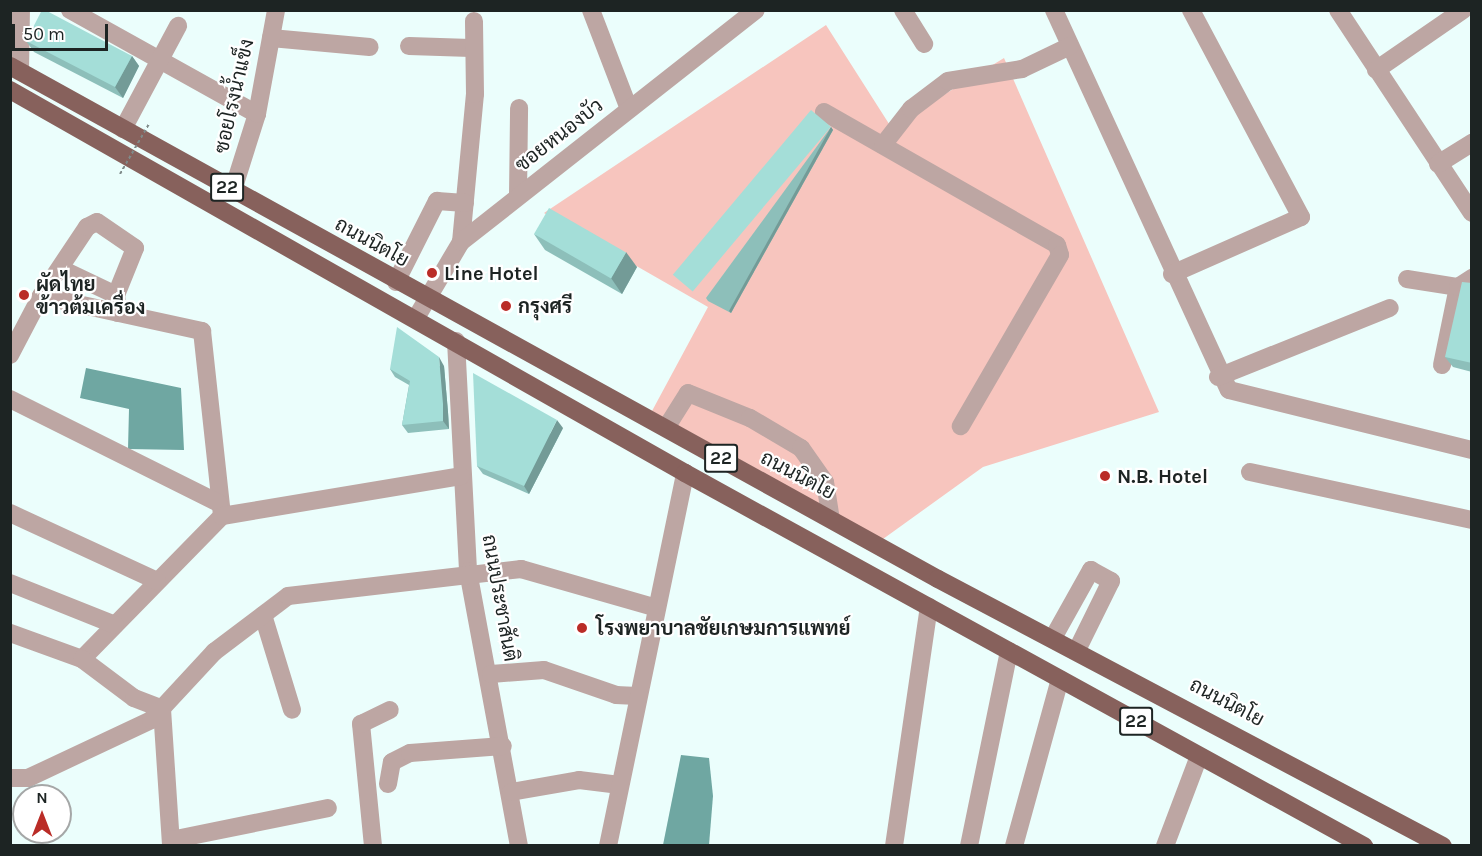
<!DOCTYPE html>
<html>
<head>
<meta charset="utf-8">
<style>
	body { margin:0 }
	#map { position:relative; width:1482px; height:856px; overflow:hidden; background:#ebfefc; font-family:Karla,Sarabun,sans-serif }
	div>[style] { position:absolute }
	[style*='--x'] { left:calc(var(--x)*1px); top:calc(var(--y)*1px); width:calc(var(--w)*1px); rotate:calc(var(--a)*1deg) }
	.green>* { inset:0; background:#f7c5be }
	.water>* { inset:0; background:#6fa7a2 }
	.minor>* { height:18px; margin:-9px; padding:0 9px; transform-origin:9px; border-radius:9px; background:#bda6a3 }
	.major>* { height:18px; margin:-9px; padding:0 9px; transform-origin:9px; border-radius:9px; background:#87615c }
	.path-bridge>* { height:2px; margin-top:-1px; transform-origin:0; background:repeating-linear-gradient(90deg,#7f8b8a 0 3px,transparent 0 6px) }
	.wall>* { inset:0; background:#8dbfba }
	.shaded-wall>* { inset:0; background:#739b97 }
	.building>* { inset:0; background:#a4ded8; transform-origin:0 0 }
	.dots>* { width:16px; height:16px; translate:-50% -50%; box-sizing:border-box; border:3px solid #fff; border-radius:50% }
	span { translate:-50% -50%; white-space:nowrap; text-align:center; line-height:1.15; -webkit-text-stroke:4.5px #fff; paint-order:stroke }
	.shield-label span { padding:2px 4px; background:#fff; border:2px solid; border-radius:4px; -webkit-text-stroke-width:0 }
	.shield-label { font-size:18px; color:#1d2423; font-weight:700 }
	.street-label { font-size:20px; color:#1d2423 }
	.poi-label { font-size:20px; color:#1d2423; font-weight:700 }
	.left { translate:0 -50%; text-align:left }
	.frame { position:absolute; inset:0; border:12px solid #1d2423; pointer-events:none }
	.north { position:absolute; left:12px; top:784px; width:60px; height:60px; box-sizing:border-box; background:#fff; border:2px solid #a5a7a7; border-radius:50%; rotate:0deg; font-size:16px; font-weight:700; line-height:24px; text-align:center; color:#1d2423 }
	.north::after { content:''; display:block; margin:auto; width:21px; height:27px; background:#ba2c27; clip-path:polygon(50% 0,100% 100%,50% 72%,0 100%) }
	.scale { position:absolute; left:12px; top:24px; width:96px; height:27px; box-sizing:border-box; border:3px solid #1d2423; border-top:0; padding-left:8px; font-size:18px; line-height:21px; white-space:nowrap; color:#1d2423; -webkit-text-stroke:4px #fff; paint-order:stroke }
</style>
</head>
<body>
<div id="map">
	<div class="green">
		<div style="clip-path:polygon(826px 25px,891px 127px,1004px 58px,1159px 412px,983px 467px,883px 539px,652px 411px,708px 307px,544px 213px)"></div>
	</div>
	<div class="water">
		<div style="clip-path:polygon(86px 368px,181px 388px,184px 450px,128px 449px,129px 409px,80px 398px)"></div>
		<div style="clip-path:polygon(681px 755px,709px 758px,713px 796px,709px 845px,663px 845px)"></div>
	</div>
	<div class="minor">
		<div style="--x:70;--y:10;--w:214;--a:29.1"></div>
		<div style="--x:591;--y:10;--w:106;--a:69"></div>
		<div style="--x:903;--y:10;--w:40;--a:58"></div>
		<div style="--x:1054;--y:10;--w:418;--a:65.3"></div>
		<div style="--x:1229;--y:390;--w:250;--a:13.9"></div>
		<div style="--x:1338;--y:10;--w:243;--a:56.6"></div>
		<div style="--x:271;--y:38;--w:99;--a:5.2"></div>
		<div style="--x:409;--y:46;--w:62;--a:1.8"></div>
		<div style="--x:1376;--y:70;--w:106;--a:-34.6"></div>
		<div style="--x:20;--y:71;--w:61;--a:-89.1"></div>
		<div style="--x:824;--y:112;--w:268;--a:29.7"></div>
		<div style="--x:1057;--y:245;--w:10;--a:73"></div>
		<div style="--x:1060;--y:255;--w:198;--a:120.1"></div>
		<div style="--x:123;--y:129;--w:117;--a:-61.9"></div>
		<div style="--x:883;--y:145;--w:46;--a:-52.1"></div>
		<div style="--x:911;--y:109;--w:46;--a:-37.1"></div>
		<div style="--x:948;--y:81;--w:75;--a:-9.2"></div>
		<div style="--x:1022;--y:69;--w:53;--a:-25.6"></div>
		<div style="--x:1438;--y:164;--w:40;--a:-32"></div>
		<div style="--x:233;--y:190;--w:80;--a:-72.5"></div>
		<div style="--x:257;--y:114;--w:106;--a:-79.6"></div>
		<div style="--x:518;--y:196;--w:88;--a:-89.3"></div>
		<div style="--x:461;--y:242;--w:149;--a:-84.6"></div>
		<div style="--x:475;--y:94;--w:73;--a:-90.8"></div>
		<div style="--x:61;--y:269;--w:61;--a:25.3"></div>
		<div style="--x:1172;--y:274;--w:141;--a:-23.8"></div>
		<div style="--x:1301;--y:217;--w:234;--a:-118"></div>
		<div style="--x:1407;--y:279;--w:52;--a:8.9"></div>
		<div style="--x:396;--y:282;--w:91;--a:-63.2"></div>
		<div style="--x:437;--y:201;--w:28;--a:4"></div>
		<div style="--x:41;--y:296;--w:83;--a:-56.3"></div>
		<div style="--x:87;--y:227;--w:11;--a:-27"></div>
		<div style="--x:97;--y:222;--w:46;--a:34.4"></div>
		<div style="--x:135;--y:248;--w:51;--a:112"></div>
		<div style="--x:116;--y:295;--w:18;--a:84"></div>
		<div style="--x:416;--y:318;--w:88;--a:-59.4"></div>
		<div style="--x:461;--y:242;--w:375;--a:-38.2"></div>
		<div style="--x:456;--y:341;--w:230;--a:87"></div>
		<div style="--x:468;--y:571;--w:280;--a:79.5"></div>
		<div style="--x:10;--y:355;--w:67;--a:-62.3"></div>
		<div style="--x:41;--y:296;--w:165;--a:12.3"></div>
		<div style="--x:202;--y:331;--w:186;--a:83.8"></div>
		<div style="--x:222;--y:516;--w:200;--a:134.4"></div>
		<div style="--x:82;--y:659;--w:77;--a:-160.1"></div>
		<div style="--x:1442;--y:365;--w:80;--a:-78.4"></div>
		<div style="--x:1458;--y:287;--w:17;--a:-33"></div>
		<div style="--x:1218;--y:377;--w:185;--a:-21.9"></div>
		<div style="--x:10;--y:399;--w:233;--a:26.5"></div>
		<div style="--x:666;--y:428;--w:41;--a:-57.8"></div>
		<div style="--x:688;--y:393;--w:67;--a:22"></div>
		<div style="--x:750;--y:418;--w:59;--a:30.5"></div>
		<div style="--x:801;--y:448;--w:42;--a:54.8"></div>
		<div style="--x:825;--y:482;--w:37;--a:81"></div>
		<div style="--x:1250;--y:472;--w:227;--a:12.2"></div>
		<div style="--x:10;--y:513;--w:162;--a:24.8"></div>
		<div style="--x:222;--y:516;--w:242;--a:-9.5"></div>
		<div style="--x:10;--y:583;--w:113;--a:21.8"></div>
		<div style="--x:263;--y:615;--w:99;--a:73"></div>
		<div style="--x:1053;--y:638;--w:78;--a:-60.8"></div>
		<div style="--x:1091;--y:570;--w:23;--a:29"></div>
		<div style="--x:1111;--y:581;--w:77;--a:116.2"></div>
		<div style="--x:82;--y:659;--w:65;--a:36.9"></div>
		<div style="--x:134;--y:698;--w:30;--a:21"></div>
		<div style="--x:162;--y:709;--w:137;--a:86.2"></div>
		<div style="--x:491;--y:674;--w:53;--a:-4.3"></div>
		<div style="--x:544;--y:670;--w:76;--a:19.1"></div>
		<div style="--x:616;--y:695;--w:21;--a:3"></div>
		<div style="--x:10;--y:778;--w:18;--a:0"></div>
		<div style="--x:28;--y:778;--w:136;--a:-25.2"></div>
		<div style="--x:151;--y:720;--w:93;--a:-47.2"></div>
		<div style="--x:214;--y:652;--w:93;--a:-37.1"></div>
		<div style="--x:288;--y:596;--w:235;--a:-6.6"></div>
		<div style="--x:521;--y:569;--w:141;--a:16"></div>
		<div style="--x:388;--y:784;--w:22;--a:-80"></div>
		<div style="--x:392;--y:762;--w:20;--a:-27"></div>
		<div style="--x:410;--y:753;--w:93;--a:-4.3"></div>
		<div style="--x:511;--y:792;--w:69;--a:-10"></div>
		<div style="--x:579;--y:780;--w:41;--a:7"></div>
		<div style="--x:171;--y:840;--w:160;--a:-11.5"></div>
		<div style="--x:373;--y:846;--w:123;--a:-95.6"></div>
		<div style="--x:361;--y:724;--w:32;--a:-26"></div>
		<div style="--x:608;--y:846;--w:381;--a:-78.3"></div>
		<div style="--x:894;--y:846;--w:242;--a:-81.7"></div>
		<div style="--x:969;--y:846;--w:199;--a:-78.4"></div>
		<div style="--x:1014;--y:846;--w:173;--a:-74.6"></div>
		<div style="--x:1165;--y:846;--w:96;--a:-69.3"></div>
	</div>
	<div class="major">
		<div style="--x:10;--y:66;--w:1060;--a:28.93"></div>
		<div style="--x:938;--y:579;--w:571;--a:27.87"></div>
		<div style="--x:10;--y:90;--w:776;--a:29.57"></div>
		<div style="--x:685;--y:473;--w:775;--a:28.78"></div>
	</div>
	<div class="path-bridge">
		<div style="--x:120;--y:174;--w:58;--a:-59.9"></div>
	</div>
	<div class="wall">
		<div style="clip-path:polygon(26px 41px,132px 56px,139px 66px,123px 98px,34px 52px)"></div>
		<div style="clip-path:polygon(831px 127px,833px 130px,731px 313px,708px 301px,706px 298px)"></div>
		<div style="clip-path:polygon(534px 234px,637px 267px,622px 294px,545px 250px)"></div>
		<div style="clip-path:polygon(1472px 283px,1472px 372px,1453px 367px,1445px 357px)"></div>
		<div style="clip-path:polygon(444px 366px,448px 412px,449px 429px,408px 433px,402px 425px,409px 385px,395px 377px,390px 369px)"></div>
		<div style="clip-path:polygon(563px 428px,529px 494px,483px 474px,477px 466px)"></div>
	</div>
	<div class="shaded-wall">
		<div style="clip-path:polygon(132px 56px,139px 66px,123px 98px,115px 87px)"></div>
		<div style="clip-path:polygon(831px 127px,833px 130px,731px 313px,729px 311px)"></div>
		<div style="clip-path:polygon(626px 252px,637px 267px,622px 294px,611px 278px)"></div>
		<div style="clip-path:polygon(439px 357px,444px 366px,448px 412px,449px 429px,443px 421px)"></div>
		<div style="clip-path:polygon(557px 420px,563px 428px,529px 494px,524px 486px)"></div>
	</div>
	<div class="building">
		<div style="clip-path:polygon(42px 10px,45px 10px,132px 56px,115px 87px,26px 41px)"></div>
		<div style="left:811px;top:110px;width:26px;height:215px;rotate:40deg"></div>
		<div style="left:549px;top:208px;width:89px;height:30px;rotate:30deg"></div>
		<div style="clip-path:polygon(1462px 282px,1472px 283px,1472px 363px,1445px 357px)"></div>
		<div style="clip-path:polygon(397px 327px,439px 357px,443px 404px,443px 421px,402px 425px,410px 381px,390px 369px)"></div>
		<div style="clip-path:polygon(473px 373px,557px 420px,524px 486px,477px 466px)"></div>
	</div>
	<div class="dots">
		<div style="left:432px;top:273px;background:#ba2c27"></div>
		<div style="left:24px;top:295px;background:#ba2c27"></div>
		<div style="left:506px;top:306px;background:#ba2c27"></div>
		<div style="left:1105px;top:476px;background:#ba2c27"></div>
		<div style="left:582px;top:628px;background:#ba2c27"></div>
	</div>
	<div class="shield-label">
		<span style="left:227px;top:187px">22</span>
		<span style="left:721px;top:458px">22</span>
		<span style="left:1136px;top:721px">22</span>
	</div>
	<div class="street-label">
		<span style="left:234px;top:96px;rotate:-77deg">ซอยโรงน้ำแข็ง</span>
		<span style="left:559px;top:135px;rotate:-38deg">ซอยหนองบัว</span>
		<span style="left:372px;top:242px;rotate:29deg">ถนนนิตโย</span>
		<span style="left:798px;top:475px;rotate:28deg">ถนนนิตโย</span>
		<span style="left:500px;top:598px;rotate:80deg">ถนนประชาสันติ</span>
		<span style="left:1227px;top:702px;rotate:28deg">ถนนนิตโย</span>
	</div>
	<div class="poi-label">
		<span class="left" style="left:444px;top:273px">Line Hotel</span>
		<span class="left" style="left:36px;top:296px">ผัดไทย<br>ข้าวต้มเครื่อง</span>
		<span class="left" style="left:518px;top:306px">กรุงศรี</span>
		<span class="left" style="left:1117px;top:476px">N.B. Hotel</span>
		<span class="left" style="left:596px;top:628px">โรงพยาบาลชัยเกษมการแพทย์</span>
	</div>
	<div class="frame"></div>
	<div class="north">N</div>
	<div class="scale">50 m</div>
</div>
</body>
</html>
